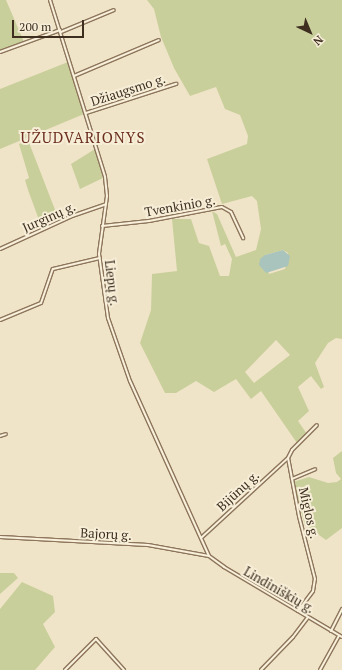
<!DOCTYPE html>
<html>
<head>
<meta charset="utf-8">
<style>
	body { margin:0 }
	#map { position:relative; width:342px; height:670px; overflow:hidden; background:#f0e4c8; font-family:"PT Serif",serif }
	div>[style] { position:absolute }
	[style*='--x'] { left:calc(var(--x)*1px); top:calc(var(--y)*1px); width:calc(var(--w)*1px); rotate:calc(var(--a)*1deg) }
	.green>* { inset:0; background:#c9cf9b }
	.water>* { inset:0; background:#a9c4bc }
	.roads { filter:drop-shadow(1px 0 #8d765c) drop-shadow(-1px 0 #8d765c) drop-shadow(0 1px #8d765c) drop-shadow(0 -1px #8d765c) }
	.minor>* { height:2px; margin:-1px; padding:0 1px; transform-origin:1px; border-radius:1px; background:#faf1dc }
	span { translate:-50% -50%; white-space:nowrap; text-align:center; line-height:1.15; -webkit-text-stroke:4px #f7eed8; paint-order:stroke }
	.street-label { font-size:13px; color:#3d2e20 }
	.quarter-label { font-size:15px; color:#6b2e1e; letter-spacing:1px }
	.north { position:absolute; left:290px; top:12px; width:40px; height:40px; -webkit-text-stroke:3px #f7eed8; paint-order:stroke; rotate:136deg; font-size:11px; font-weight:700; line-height:16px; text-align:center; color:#3d2e20 }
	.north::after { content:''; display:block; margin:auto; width:14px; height:18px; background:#3d2e20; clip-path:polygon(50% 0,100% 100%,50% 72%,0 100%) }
	.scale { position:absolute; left:12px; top:20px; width:72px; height:18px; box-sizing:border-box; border:2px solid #3d2e20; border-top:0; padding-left:5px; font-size:12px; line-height:14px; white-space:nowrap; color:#3d2e20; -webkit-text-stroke:3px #f7eed8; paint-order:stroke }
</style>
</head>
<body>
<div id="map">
	<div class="green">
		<div style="clip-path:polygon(0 0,6px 0,24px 42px,0 51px)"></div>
		<div style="clip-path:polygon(evenodd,147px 0,342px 0,342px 339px,336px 338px,328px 343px,315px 363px,324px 387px,321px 389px,311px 376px,298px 387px,309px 411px,298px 421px,307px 434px,297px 443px,261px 391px,251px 399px,236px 379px,214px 392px,196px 381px,176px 393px,165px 393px,140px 343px,151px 310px,152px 274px,177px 271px,172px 219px,191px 219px,199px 243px,209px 246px,220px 276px,229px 276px,232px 259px,225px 244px,221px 246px,212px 211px,217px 214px,236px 257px,256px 250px,261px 229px,257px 201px,252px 196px,222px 204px,207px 159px,247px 144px,248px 136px,240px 115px,225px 109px,216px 87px,190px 96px,174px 68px,161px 37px,154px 9px,147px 0,283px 250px,288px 253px,285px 269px,269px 274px,265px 255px,283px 250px,147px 0,276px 340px,290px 355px,254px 383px,245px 372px,276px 340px)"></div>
		<div style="clip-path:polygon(68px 62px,84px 114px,0 149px,0 89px)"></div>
		<div style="clip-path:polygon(28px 140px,59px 220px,42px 228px,28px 190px,25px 180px,29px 178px,19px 144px)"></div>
		<div style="clip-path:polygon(95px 149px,103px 178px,80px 189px,71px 164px)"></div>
		<div style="clip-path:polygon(342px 451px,342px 528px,326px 540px,305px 525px,293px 482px,309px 477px,328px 483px,337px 482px,341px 479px,336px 473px,333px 458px)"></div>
		<div style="clip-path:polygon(0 573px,14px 573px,18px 578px,0 594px)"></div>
		<div style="clip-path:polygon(22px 582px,53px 596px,55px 612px,43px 624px,55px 647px,35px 670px,0 670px,0 609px)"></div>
	</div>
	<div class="water">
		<div style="clip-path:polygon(283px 250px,290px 256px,288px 266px,266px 273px,259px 265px,260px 259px,265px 255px)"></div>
	</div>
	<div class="roads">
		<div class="minor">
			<div style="--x:50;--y:0;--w:185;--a:72.7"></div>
			<div style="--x:105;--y:177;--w:19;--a:84"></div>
			<div style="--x:107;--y:196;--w:59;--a:97.9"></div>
			<div style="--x:99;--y:254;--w:65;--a:82"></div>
			<div style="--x:108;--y:318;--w:67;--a:70.8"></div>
			<div style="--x:130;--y:381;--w:192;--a:65.7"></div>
			<div style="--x:61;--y:32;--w:57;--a:-22.5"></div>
			<div style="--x:0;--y:52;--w:64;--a:-20.1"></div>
			<div style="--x:74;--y:76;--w:92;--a:-23"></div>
			<div style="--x:86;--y:113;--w:95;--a:-17.9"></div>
			<div style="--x:102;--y:226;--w:47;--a:-6.1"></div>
			<div style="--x:149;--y:221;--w:74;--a:-10.9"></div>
			<div style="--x:222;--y:207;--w:10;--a:29"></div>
			<div style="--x:231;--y:212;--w:29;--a:65"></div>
			<div style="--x:0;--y:249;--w:79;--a:-24.6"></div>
			<div style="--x:72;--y:216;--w:36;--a:-19"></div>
			<div style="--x:0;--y:320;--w:44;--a:-22.5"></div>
			<div style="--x:41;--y:303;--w:36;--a:-71"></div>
			<div style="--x:53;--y:269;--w:48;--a:-13.2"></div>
			<div style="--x:0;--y:436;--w:6;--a:-18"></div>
			<div style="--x:292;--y:479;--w:25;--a:-23"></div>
			<div style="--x:0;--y:537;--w:148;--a:3.1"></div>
			<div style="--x:148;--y:545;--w:62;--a:10.2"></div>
			<div style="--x:209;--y:556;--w:19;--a:36"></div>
			<div style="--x:224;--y:567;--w:137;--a:30.7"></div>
			<div style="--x:201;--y:538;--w:118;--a:-42.6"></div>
			<div style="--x:298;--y:611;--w:25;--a:-53"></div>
			<div style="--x:313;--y:591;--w:12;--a:-81"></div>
			<div style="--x:315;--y:579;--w:65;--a:-104.3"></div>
			<div style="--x:299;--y:516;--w:59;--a:-100.7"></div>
			<div style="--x:288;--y:458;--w:9;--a:-63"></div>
			<div style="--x:292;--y:450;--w:35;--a:-45"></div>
			<div style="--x:331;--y:631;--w:25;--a:-63"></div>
			<div style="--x:65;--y:670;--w:44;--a:-45"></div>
			<div style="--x:96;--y:639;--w:42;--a:47.9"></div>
			<div style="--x:261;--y:670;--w:46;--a:-45.9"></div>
			<div style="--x:293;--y:637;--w:25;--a:-53"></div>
			<div style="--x:320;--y:670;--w:39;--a:-61"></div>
		</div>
	</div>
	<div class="street-label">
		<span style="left:128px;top:90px;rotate:-18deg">Džiaugsmo g.</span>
		<span style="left:180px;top:206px;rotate:-10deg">Tvenkinio g.</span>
		<span style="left:49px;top:217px;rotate:-24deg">Jurginų g.</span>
		<span style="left:112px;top:283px;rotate:83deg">Liepų g.</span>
		<span style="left:238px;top:491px;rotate:-43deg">Bijūnų g.</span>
		<span style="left:309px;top:513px;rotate:77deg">Miglos g.</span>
		<span style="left:106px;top:534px;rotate:3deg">Bajorų g.</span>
		<span style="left:279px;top:590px;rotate:30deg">Lindiniškių g.</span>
	</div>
	<div class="quarter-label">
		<span style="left:83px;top:138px">UŽUDVARIONYS</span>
	</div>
	<div class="north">N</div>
	<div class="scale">200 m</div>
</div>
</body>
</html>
